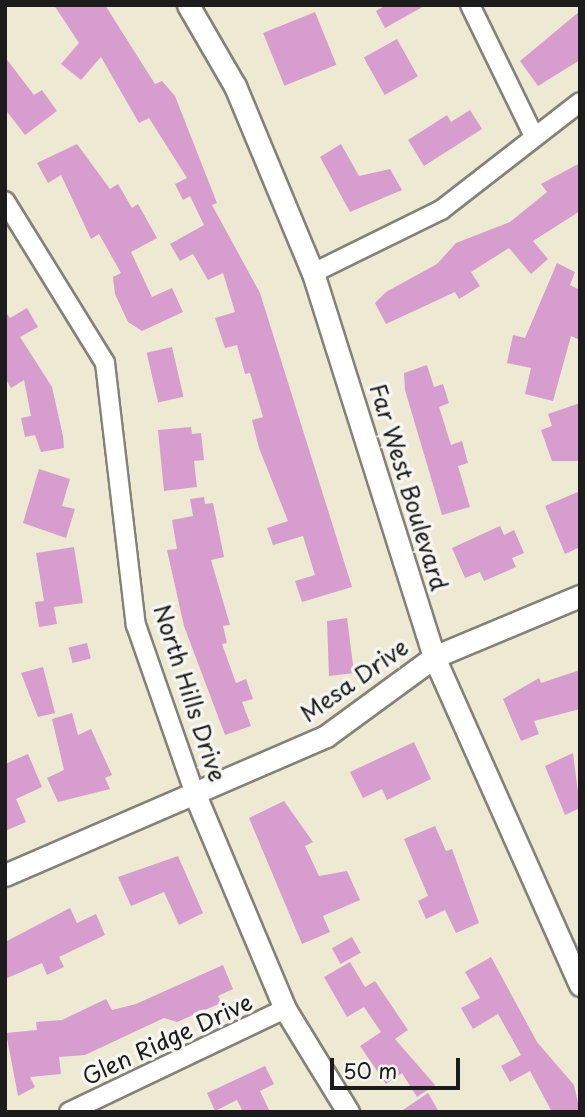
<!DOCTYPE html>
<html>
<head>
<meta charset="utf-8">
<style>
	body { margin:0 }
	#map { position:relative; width:585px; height:1117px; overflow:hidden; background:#ede9d3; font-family:"Playpen Sans",sans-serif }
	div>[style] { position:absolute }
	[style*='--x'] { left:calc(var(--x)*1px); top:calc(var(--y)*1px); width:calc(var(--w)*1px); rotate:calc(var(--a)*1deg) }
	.building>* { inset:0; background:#d79dcf; transform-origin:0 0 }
	.roads { filter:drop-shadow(2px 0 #848278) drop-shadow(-2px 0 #848278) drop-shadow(0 2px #848278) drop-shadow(0 -2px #848278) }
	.minor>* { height:18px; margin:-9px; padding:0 9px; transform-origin:9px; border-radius:9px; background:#fff }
	.tertiary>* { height:21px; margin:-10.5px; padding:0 10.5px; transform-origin:10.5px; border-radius:10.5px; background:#fff }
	span { translate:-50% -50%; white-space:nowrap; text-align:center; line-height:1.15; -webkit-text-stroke:7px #f6f6f2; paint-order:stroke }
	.street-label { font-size:23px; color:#1c1c1c }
	.frame { position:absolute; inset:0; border:7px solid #1c1c1c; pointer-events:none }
	.scale { position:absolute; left:330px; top:1058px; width:130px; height:32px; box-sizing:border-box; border:4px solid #1c1c1c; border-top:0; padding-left:9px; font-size:21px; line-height:24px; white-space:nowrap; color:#1c1c1c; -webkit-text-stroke:5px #f6f6f2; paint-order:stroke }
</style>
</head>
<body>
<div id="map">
	<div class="building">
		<div style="clip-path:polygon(54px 5px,105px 5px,155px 84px,162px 81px,175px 96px,217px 203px,212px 205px,260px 293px,352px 587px,302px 602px,295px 581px,315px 575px,303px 536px,273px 545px,267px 528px,288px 521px,259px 448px,252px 420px,263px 417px,250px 373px,245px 374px,237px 345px,225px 348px,215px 318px,235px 312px,223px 273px,208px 280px,193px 254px,180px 261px,170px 244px,204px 225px,190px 196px,183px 200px,175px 184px,187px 178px,149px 118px,139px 123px,101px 57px,81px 80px,61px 64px,79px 43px)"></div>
		<div style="clip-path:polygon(386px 5px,426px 5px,385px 28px,376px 11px)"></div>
		<div style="clip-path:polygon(580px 11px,580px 60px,538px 86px,520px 61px)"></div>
		<div style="left:315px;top:12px;width:57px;height:56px;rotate:68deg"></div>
		<div style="left:397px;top:39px;width:43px;height:38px;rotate:61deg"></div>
		<div style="clip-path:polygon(5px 57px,34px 95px,42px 90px,57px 111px,25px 135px,5px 109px)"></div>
		<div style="clip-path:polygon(470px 110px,482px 129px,424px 166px,408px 140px,447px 115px,451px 122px)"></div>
		<div style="clip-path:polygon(77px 144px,110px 189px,118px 184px,132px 208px,138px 204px,157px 238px,131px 252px,152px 297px,172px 288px,183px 312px,142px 331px,128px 322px,115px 294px,113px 277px,121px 273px,99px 234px,91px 239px,61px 175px,48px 183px,37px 163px)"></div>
		<div style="clip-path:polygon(341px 144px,359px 176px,390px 169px,402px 190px,350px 212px,320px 157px)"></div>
		<div style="clip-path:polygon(580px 163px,580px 211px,533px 241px,548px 259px,531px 274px,509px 248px,471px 272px,480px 286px,459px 299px,455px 292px,386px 324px,375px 303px,386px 292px,437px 264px,456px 243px,510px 222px,547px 192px,541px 184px)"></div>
		<div style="clip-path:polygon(557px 263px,575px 272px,570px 285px,580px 290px,580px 340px,571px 336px,553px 401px,525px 394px,531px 368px,507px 363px,513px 335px,525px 338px)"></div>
		<div style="clip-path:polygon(27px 308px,38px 327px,20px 337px,52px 387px,63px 436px,64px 448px,41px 452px,35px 435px,25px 437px,21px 418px,31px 416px,24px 380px,11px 388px,5px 378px,5px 311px,10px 318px)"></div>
		<div style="left:172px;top:347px;width:51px;height:26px;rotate:77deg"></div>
		<div style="clip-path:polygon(427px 365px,434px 387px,443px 384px,449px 403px,439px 407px,451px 445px,462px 441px,468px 463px,458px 466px,470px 507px,442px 515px,405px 390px,404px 373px)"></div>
		<div style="clip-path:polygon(580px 403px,580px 461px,552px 461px,541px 430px,552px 426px,548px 414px)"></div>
		<div style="clip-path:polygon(191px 427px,192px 434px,201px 433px,204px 460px,194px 461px,197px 487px,164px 491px,158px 430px)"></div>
		<div style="clip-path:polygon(39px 469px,70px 479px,62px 506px,75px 509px,66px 538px,23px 523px)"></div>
		<div style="clip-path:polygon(580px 491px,580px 547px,565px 554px,545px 506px)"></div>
		<div style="clip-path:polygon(204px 497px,205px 504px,213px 503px,224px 557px,211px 560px,230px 625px,223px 626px,227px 643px,222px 644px,236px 683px,246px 679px,253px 699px,242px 702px,251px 726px,225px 735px,184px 626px,167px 550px,177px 549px,172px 520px,193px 516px,190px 499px)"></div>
		<div style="clip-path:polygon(500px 526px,504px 535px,514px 530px,524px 553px,512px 558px,516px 567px,484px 581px,480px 572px,465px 578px,452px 548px)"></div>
		<div style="clip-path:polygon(74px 547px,83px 603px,54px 607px,57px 624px,39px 627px,35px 602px,44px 601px,36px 553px)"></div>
		<div style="clip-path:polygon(347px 618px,354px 673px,329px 676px,327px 621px)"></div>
		<div style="left:87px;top:643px;width:16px;height:19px;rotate:76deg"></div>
		<div style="clip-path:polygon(43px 667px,55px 713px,38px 717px,21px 673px)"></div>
		<div style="clip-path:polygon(580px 670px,580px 709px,534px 721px,539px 734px,521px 741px,503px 699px,539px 678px,541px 683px)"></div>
		<div style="clip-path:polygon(72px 713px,78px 735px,91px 729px,112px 775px,105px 778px,110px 789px,58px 802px,47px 778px,64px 770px,52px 719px)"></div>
		<div style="clip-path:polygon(414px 742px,431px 779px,387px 800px,382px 789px,363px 798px,350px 772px)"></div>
		<div style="clip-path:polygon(573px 753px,580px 808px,565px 815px,545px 766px)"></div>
		<div style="clip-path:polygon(28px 754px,42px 787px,16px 799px,26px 822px,5px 831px,5px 764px)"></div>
		<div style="clip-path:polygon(284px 801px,313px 842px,305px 846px,319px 876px,347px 871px,360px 900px,323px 916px,330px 932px,302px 944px,249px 818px)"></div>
		<div style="clip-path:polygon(435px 826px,446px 851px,452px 849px,479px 923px,456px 933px,445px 910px,426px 919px,418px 901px,428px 896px,404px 839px)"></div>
		<div style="clip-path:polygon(178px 856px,203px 913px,179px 925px,164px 892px,131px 906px,118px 877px)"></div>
		<div style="clip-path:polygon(70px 908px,77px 923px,96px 914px,105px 935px,59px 957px,64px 967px,47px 975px,42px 963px,5px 979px,5px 942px)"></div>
		<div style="left:352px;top:937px;width:18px;height:23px;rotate:61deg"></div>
		<div style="clip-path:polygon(491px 957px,537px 1042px,574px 1085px,580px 1112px,552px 1112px,530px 1071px,510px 1082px,501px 1066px,521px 1055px,498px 1014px,473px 1029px,461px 1008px,480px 998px,465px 972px)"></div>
		<div style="clip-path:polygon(350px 962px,365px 987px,375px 981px,408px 1030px,395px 1039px,435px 1085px,417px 1097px,402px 1073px,386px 1084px,360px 1046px,381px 1032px,364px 1007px,347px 1017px,324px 977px)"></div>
		<div style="clip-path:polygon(223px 965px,233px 989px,218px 996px,221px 1003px,177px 1022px,164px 1018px,85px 1055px,59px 1057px,61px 1074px,30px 1077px,35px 1087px,18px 1096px,6px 1033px,37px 1030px,36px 1022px,62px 1020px,106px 999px,112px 1010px,136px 1004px)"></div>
		<div style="clip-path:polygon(265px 1066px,274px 1084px,260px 1091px,270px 1112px,243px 1112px,237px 1100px,215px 1111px,207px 1093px)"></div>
		<div style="clip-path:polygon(428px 1093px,439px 1112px,400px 1112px)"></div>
	</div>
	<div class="roads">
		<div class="minor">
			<div style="--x:470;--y:5;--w:146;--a:64"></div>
			<div style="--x:5;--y:201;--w:190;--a:58.3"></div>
			<div style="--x:105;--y:363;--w:264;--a:83.3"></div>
			<div style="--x:136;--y:625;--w:182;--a:70.8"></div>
			<div style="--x:313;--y:273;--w:143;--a:-26.2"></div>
			<div style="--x:441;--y:210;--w:176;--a:-37.8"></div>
			<div style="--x:69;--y:1112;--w:239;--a:-25.5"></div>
		</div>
		<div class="tertiary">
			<div style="--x:188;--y:5;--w:94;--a:59.9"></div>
			<div style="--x:235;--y:86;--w:203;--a:67.4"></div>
			<div style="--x:313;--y:273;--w:403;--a:72.5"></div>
			<div style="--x:434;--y:657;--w:359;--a:66"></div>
			<div style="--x:196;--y:797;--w:230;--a:67.2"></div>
			<div style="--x:285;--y:1009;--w:121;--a:58.5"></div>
			<div style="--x:5;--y:875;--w:350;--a:-23.4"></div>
			<div style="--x:326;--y:736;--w:134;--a:-36.2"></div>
			<div style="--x:434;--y:657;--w:158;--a:-22.7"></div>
		</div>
	</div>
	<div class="street-label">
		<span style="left:409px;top:487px;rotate:73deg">Far West Boulevard</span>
		<span style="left:354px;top:680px;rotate:-35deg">Mesa Drive</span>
		<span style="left:190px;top:693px;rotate:72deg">North Hills Drive</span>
		<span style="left:167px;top:1039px;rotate:-25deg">Glen Ridge Drive</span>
	</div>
	<div class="frame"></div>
	<div class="scale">50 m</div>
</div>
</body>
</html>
